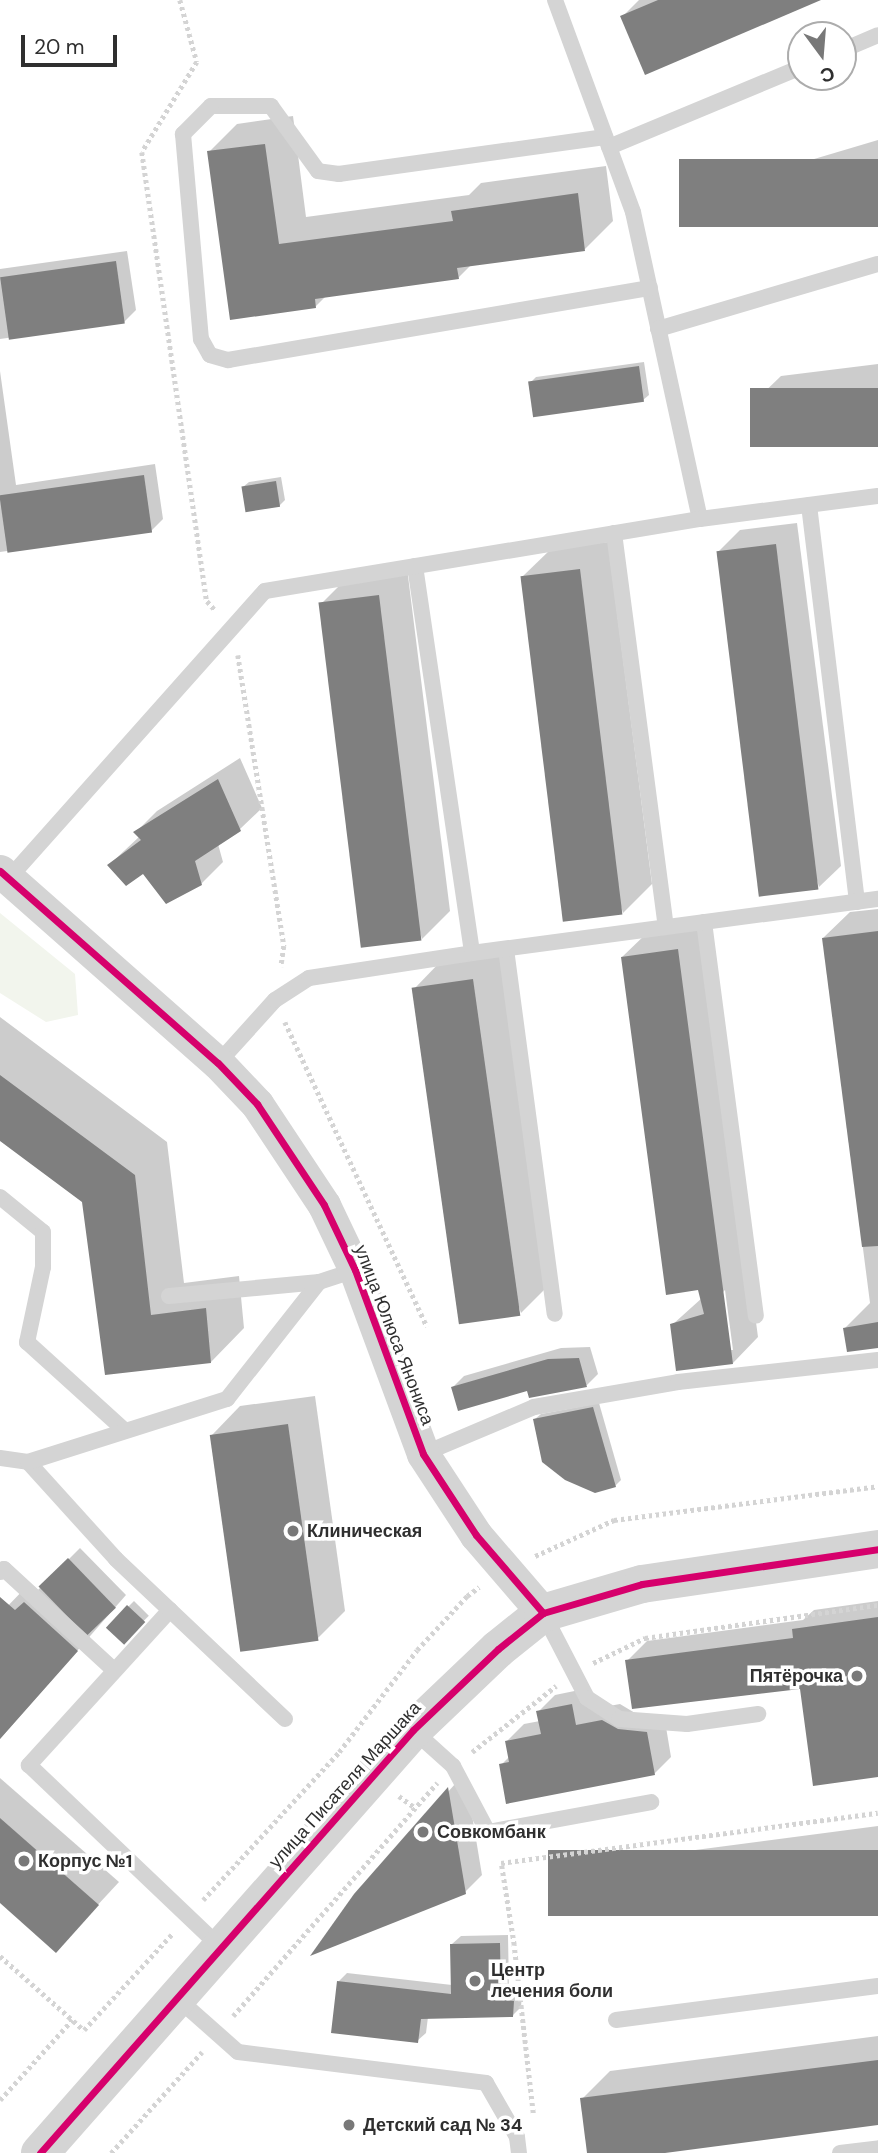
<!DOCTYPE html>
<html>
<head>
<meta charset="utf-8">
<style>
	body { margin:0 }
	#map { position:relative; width:878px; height:2153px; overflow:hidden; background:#fff; font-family:"DM Sans",sans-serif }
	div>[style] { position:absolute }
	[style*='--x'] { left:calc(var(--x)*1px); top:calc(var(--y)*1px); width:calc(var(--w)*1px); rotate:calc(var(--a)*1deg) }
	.green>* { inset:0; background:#f2f5ed }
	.shadow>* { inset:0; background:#0003; transform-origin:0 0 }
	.building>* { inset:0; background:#7f7f7f; transform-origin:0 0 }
	.path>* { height:4.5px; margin-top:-2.25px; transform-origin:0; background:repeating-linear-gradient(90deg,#d4d4d4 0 3.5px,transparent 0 7px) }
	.service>* { height:16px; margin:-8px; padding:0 8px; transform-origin:8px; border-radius:8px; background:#d4d4d4 }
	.minor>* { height:33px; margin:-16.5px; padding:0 16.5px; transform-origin:16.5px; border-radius:16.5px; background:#d4d4d4 }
	.tertiary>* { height:38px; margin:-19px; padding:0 19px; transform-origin:19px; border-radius:19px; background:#d4d4d4 }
	.cycleway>* { height:7px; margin:-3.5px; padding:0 3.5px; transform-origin:3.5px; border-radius:3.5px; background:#d6006c }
	.dots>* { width:19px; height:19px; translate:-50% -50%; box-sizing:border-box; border:4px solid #fff; border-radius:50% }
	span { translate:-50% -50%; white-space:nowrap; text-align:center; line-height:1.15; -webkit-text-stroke:7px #fff; paint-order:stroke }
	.street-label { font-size:18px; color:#2f2f2f }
	.poi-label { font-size:18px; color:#2f2f2f; font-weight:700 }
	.left { translate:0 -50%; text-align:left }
	.right { translate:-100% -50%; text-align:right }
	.north { position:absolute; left:787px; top:21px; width:70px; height:70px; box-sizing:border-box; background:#fff; border:2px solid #acacac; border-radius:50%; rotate:164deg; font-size:19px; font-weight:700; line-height:28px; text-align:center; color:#2f2f2f }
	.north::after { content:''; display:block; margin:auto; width:24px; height:32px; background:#787878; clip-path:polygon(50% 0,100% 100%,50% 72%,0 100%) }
	.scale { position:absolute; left:21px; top:35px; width:96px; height:32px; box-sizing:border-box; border:4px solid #2f2f2f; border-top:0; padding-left:9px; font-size:21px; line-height:24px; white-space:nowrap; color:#2f2f2f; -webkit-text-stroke:5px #fff; paint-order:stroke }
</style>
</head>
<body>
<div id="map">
	<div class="green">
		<div style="clip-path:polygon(0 913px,75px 974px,78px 1015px,46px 1022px,0 993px)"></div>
	</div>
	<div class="shadow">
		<div style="clip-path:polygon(639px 0,817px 0,622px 17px)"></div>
		<div style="clip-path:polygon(293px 116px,306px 217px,469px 195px,481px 183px,606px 166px,613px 221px,585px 249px,471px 265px,458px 278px,326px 296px,315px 307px,209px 152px,237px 124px)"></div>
		<div style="clip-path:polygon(878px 140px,878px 225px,689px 216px,717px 188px)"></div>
		<div style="clip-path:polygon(127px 251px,136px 310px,124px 322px,0 339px,0 269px)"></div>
		<div style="clip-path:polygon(644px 362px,649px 395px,643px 400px,530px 383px,536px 377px)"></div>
		<div style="clip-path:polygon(878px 364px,878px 445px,752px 404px,781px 376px)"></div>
		<div style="clip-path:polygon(0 371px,16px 485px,155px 464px,163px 519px,151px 531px,0 552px)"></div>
		<div style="clip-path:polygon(281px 477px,285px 500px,279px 506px,243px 487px,249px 482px)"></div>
		<div style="clip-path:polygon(797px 523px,841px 866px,819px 887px,718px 552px,740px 530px)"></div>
		<div style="clip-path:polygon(608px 542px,652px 884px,623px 913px,522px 577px,551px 549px)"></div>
		<div style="clip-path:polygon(407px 568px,450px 911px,422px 939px,321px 604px,349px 576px)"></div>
		<div style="clip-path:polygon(240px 758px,262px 808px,240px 829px,218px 844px,223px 862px,201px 884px,109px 865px,140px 836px,136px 832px,157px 811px)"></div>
		<div style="clip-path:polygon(878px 909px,878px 1346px,845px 1328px,870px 1303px,823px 938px,850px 912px)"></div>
		<div style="clip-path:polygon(evenodd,703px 924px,758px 1337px,733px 1363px,672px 1325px,702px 1298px,622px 957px,648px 932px,703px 924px,725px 1290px,733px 1350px,730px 1350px,722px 1293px,725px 1290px)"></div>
		<div style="clip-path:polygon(501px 951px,549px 1285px,521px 1313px,414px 989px,442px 960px)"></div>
		<div style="clip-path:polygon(0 1017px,167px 1142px,184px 1283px,239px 1276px,244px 1328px,211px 1362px,106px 1373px,84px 1201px,0 1138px)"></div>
		<div style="clip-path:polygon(590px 1347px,598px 1374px,587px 1385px,529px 1389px,453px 1387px,464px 1376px,561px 1348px)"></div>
		<div style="clip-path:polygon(315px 1396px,345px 1611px,317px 1639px,212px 1435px,240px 1406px)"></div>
		<div style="clip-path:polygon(599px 1403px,621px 1480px,615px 1486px,535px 1419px,541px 1414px)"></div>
		<div style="clip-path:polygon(80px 1548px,126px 1595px,0 1739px,0 1614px,30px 1583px,38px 1590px)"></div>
		<div style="left:134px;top:1601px;width:21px;height:37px;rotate:45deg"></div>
		<div style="clip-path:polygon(878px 1601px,878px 1775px,802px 1687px,627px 1661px,647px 1641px,803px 1620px,814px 1610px)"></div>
		<div style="clip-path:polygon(589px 1688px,593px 1709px,620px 1704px,635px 1713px,664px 1715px,671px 1757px,654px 1774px,501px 1765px,510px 1756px,507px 1741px,524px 1724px,540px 1721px,538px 1712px,555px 1695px)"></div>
		<div style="clip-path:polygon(465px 1773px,482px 1875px,465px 1892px,355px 1895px)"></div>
		<div style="clip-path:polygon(0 1778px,119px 1882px,56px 1950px,0 1901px)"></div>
		<div style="clip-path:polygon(878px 1826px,878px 1914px,552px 1893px,581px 1865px)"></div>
		<div style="clip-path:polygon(508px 1935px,509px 1991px,522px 1993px,521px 2007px,512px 2016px,428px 2017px,426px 2033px,417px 2041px,338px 1982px,347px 1973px,452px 1985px,452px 1944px,461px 1936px)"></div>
		<div style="clip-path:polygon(878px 2036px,878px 2123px,651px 2153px,589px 2153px,582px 2099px,610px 2071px)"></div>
	</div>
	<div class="building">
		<div style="clip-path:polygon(658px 0,821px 0,645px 75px,620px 16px)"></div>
		<div style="clip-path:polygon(265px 144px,279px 244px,453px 221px,451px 211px,578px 193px,585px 251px,457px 268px,459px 279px,315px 299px,316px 308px,230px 320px,207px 151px)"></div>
		<div style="left:878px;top:159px;width:68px;height:199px;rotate:90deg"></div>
		<div style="left:116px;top:261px;width:63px;height:117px;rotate:82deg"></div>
		<div style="left:639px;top:366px;width:36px;height:112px;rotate:82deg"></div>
		<div style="left:878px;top:388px;width:59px;height:128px;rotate:90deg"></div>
		<div style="left:144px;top:475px;width:58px;height:146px;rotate:82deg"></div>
		<div style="left:276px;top:481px;width:26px;height:35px;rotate:81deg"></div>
		<div style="left:776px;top:544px;width:348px;height:60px;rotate:83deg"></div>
		<div style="left:580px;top:569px;width:348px;height:60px;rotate:83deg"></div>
		<div style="left:379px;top:595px;width:348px;height:61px;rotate:83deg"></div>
		<div style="clip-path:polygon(218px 779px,241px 831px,195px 861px,202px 885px,166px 904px,143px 874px,126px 886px,107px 865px,141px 840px,133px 832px)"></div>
		<div style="clip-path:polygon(878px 931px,878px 1246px,862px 1247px,822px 938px)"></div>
		<div style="clip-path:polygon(678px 949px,733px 1364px,676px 1371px,670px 1324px,704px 1314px,698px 1290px,666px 1295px,621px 957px)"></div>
		<div style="left:473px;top:979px;width:340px;height:62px;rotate:82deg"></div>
		<div style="clip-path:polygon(0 1075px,135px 1175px,151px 1315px,206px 1308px,211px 1363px,105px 1375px,82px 1202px,0 1141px)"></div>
		<div style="clip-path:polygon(878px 1322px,878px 1348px,847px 1352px,843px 1328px)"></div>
		<div style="clip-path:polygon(579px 1358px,587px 1387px,529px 1398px,527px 1391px,458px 1411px,451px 1387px,548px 1359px)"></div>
		<div style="clip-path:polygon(593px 1407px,616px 1487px,595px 1493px,565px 1480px,542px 1462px,533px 1419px)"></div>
		<div style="left:288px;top:1424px;width:219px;height:79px;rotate:82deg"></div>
		<div style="left:68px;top:1558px;width:69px;height:41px;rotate:46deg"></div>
		<div style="clip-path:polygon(0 1597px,15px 1610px,24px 1602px,78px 1651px,0 1739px)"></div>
		<div style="left:127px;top:1605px;width:25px;height:31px;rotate:43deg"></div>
		<div style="clip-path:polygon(878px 1617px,878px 1777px,813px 1786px,800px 1689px,632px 1709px,625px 1660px,793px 1638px,792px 1629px)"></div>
		<div style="clip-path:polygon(572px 1704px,576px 1725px,602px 1720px,618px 1729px,647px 1732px,655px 1775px,506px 1804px,499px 1764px,509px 1762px,505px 1741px,541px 1734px,536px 1711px)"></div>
		<div style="clip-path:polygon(448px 1787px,466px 1894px,310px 1956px,354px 1894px)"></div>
		<div style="clip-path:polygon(0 1818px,99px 1905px,56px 1953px,0 1903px)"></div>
		<div style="left:878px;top:1850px;width:66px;height:330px;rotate:90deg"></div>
		<div style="clip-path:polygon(500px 1943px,501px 2000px,514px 2001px,513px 2017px,421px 2019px,418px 2043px,331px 2033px,337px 1981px,451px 1994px,450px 1944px)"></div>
		<div style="clip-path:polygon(878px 2060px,878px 2125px,665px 2153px,587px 2153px,580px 2098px)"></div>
	</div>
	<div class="path">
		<div style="--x:180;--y:0;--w:64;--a:74.7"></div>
		<div style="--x:197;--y:62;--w:105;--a:121.4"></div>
		<div style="--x:142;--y:152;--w:454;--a:81.8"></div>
		<div style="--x:207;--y:601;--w:13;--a:48"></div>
		<div style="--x:238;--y:655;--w:295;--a:81"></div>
		<div style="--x:284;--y:946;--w:21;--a:98"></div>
		<div style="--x:285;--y:1022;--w:336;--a:65"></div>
		<div style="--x:535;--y:1556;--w:87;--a:-24.5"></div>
		<div style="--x:614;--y:1520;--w:266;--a:-7.3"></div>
		<div style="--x:593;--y:1663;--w:58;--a:-25.7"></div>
		<div style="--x:645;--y:1638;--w:235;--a:-8.1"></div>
		<div style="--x:472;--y:1752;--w:107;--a:-38.2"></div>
		<div style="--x:399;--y:1796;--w:19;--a:36"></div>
		<div style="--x:203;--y:1900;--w:201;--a:-47.4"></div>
		<div style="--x:339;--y:1752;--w:128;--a:-52.6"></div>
		<div style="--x:417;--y:1650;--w:74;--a:-47.2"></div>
		<div style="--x:467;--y:1596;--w:15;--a:-37"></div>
		<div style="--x:0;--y:1956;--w:112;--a:41.4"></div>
		<div style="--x:84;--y:2030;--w:132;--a:-47.5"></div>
		<div style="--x:233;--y:2016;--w:310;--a:-48.8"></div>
		<div style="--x:0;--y:2100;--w:108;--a:-48"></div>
		<div style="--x:533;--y:2113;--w:169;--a:-96.5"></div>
		<div style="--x:514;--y:1945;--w:83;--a:-99"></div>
		<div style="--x:501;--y:1863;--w:380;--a:-7.6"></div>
		<div style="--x:111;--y:2153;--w:136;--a:-48"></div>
	</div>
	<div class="service">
		<div style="--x:555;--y:0;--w:226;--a:69.8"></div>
		<div style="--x:633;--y:212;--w:314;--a:77.7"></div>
		<div style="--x:843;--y:50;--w:38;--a:-23"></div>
		<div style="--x:605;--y:137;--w:269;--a:172.1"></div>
		<div style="--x:339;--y:174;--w:21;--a:-172"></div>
		<div style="--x:318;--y:171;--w:80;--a:-125.9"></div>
		<div style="--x:271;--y:106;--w:60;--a:180"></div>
		<div style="--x:211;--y:106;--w:40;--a:135"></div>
		<div style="--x:183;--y:134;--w:206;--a:85"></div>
		<div style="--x:201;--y:339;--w:18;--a:61"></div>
		<div style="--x:210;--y:355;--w:19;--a:16"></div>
		<div style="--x:228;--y:360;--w:428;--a:-9.7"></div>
		<div style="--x:609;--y:147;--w:208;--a:-22.6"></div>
		<div style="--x:658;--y:329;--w:229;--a:-16.5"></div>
		<div style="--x:809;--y:505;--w:400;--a:83.1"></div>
		<div style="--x:614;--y:533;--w:397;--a:82.5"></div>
		<div style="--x:415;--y:566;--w:391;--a:81.6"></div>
		<div style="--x:10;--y:877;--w:383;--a:-48.3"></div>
		<div style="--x:265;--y:591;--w:441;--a:-9.4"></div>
		<div style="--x:700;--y:519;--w:179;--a:-7.4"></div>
		<div style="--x:704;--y:922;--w:397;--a:82.5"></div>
		<div style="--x:506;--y:949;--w:368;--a:82.4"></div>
		<div style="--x:218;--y:1063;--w:85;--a:-47.9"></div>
		<div style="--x:275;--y:1000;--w:40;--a:-32.9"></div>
		<div style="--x:309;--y:978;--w:165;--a:-8.7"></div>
		<div style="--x:472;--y:953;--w:410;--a:-7.6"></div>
		<div style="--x:0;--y:1197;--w:55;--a:39.1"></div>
		<div style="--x:43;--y:1232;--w:35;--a:90"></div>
		<div style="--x:43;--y:1267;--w:77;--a:102"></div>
		<div style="--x:27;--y:1342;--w:132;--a:42.2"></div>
		<div style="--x:169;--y:1296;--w:151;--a:-5.3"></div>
		<div style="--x:423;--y:1454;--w:121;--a:-22.9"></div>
		<div style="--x:534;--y:1407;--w:146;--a:-9.8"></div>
		<div style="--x:678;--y:1382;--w:201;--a:-6.3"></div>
		<div style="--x:0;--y:1458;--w:28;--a:8"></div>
		<div style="--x:0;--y:1572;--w:5;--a:-37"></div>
		<div style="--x:4;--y:1569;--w:149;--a:42.6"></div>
		<div style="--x:170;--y:1610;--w:210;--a:132.3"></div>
		<div style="--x:29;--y:1765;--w:265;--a:43.6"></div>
		<div style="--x:543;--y:1613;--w:96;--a:62.6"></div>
		<div style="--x:587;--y:1698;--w:38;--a:33"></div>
		<div style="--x:619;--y:1719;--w:68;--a:4.2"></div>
		<div style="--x:687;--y:1724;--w:72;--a:-8"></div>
		<div style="--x:285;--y:1719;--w:233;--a:-136.6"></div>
		<div style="--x:116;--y:1559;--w:131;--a:-132.2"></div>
		<div style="--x:28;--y:1462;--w:209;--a:-17.6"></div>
		<div style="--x:227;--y:1399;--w:149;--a:-51.8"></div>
		<div style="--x:319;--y:1282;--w:38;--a:-18"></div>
		<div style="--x:413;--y:1730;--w:54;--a:42"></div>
		<div style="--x:453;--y:1766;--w:75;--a:62.1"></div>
		<div style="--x:488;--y:1832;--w:166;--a:-10.4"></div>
		<div style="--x:177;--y:1998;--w:81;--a:41.5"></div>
		<div style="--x:238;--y:2052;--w:250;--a:7.1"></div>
		<div style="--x:486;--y:2083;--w:62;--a:60.1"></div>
		<div style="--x:517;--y:2137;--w:16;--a:83"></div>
		<div style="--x:616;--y:2020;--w:264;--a:-7.4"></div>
		<div style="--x:840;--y:2153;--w:38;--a:-7"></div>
	</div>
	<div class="minor">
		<div style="--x:0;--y:871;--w:290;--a:41.4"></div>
		<div style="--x:218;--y:1063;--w:57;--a:46.4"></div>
		<div style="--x:257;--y:1104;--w:121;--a:56.4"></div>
		<div style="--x:324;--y:1205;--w:72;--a:64.5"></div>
		<div style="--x:355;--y:1270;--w:196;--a:69.7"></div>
		<div style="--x:423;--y:1454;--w:97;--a:56.8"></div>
		<div style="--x:476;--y:1535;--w:103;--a:49.3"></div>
	</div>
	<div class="tertiary">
		<div style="--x:40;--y:2153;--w:564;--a:-48.59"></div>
		<div style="--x:413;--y:1730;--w:117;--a:-43.6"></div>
		<div style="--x:498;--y:1649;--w:58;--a:-38.7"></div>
		<div style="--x:543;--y:1613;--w:103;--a:-16.3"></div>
		<div style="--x:642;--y:1584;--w:239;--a:-8.4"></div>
	</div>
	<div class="cycleway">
		<div style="--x:0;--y:871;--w:290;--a:41.4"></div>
		<div style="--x:218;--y:1063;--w:57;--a:46.4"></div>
		<div style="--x:257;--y:1104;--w:121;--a:56.4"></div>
		<div style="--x:324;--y:1205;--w:72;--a:64.5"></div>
		<div style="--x:355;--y:1270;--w:196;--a:69.7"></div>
		<div style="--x:423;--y:1454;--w:97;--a:56.8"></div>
		<div style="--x:476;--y:1535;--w:103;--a:49.3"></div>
		<div style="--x:40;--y:2153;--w:564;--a:-48.59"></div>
		<div style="--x:413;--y:1730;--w:117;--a:-43.6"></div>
		<div style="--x:498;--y:1649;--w:58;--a:-38.7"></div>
		<div style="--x:543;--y:1613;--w:103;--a:-16.3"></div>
		<div style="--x:642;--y:1584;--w:239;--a:-8.4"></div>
	</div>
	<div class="dots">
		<div style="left:293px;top:1531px;background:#787878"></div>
		<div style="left:857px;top:1676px;background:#787878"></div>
		<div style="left:423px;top:1832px;background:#787878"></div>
		<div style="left:24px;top:1861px;background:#787878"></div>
		<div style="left:475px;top:1981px;background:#787878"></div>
		<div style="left:349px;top:2125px;background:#787878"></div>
	</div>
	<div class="street-label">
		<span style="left:394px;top:1335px;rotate:69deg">улица Юлюса Янониса</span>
		<span style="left:345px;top:1785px;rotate:-48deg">улица Писателя Маршака</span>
	</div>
	<div class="poi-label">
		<span class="left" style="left:307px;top:1531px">Клиническая</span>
		<span class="right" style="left:843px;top:1676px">Пятёрочка</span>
		<span class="left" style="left:437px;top:1832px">Совкомбанк</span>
		<span class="left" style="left:38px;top:1861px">Корпус №1</span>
		<span class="left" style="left:491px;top:1981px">Центр<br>лечения боли</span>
		<span class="left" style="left:363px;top:2125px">Детский сад № 34</span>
	</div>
	<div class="north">С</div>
	<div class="scale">20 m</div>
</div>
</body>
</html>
